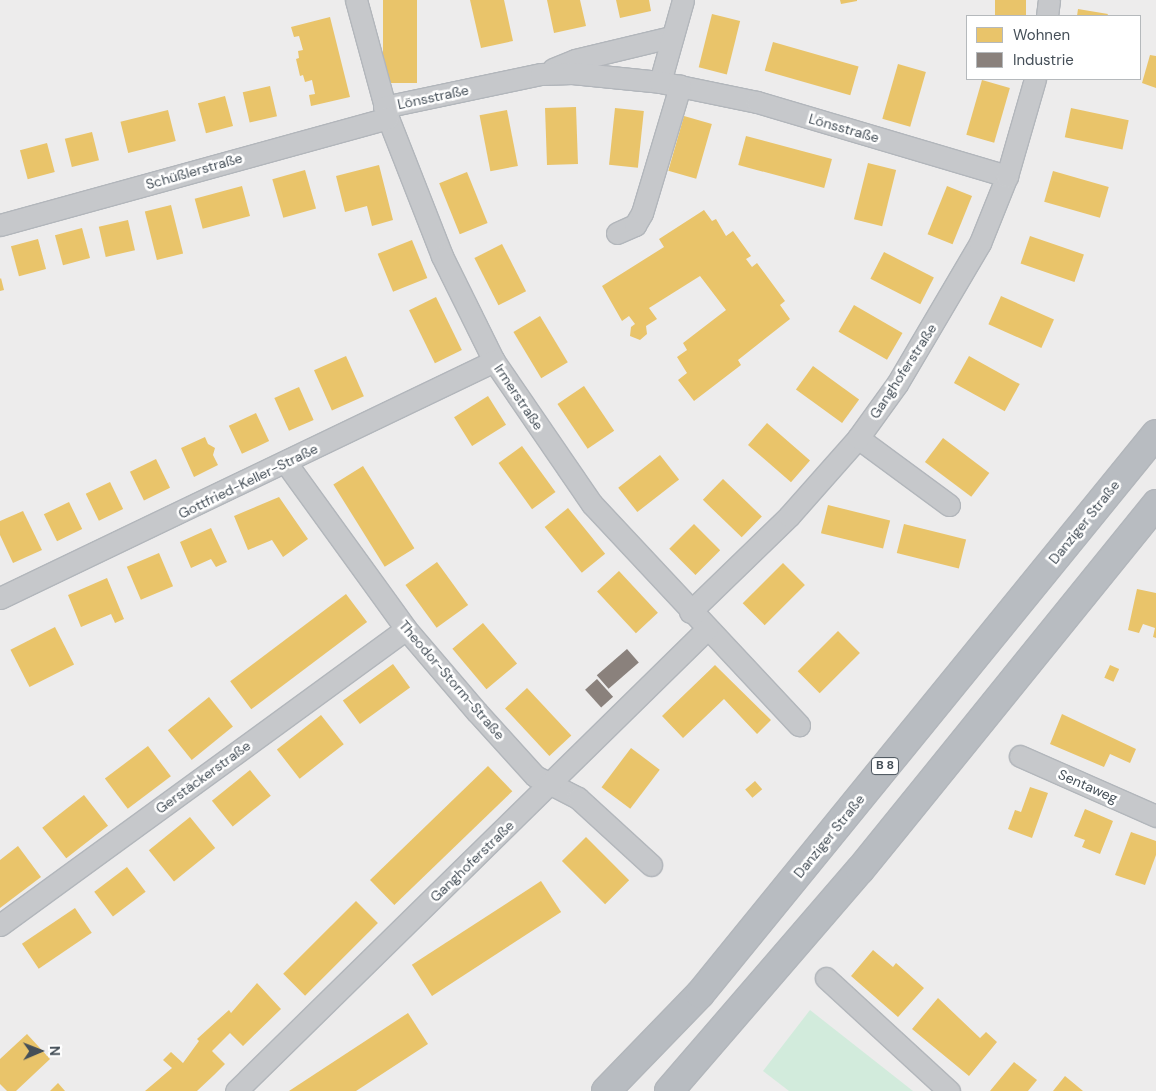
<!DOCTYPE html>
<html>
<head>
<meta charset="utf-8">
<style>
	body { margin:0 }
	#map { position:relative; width:1156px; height:1091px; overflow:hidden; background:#edecec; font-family:"DM Sans",sans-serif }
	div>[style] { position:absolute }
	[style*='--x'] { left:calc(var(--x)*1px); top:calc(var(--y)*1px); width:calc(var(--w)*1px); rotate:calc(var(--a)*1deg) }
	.green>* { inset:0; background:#d2ebdc }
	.homes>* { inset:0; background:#e9c46a; transform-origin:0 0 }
	.industry>* { inset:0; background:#8a817c; transform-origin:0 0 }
	.roads { filter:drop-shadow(1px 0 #b2b6bb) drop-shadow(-1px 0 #b2b6bb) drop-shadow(0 1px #b2b6bb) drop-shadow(0 -1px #b2b6bb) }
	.minor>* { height:21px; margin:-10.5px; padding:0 10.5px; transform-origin:10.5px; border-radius:10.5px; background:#c6c8cb }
	.highway>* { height:28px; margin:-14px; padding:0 14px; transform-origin:14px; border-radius:14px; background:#b8bcc1 }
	span { translate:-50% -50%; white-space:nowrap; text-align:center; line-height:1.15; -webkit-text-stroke:5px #fff; paint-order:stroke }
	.shield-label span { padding:1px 4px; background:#fff; border:1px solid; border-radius:4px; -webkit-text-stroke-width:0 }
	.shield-label { font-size:12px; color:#454f58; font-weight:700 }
	.street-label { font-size:14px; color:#454f58 }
	.legend { position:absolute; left:966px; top:15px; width:175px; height:65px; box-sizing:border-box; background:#fff; border:1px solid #b5b9bc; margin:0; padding:6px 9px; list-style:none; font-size:15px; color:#454f58 }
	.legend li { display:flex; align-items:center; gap:10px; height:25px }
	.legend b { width:25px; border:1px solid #b5b9bc }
	.north { position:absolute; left:15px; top:1026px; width:50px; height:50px; -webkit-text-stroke:4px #fff; paint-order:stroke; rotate:89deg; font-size:14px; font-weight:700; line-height:20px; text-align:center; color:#454f58 }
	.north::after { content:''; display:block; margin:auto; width:18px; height:22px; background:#454f58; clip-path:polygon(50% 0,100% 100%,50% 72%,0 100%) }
</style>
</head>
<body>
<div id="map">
	<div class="green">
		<div style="clip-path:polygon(810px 1010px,913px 1091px,789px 1091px,763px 1071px)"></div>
	</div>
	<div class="homes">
		<div style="left:383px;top:0;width:34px;height:83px"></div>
		<div style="clip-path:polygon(470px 0,504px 0,513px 41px,481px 48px)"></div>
		<div style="clip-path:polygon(547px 0,580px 0,586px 26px,554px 33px)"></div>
		<div style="clip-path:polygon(616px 0,649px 0,651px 11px,620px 18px)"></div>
		<div style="clip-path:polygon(840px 0,857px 0,857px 1px,841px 4px)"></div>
		<div style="left:995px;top:0;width:31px;height:16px"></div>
		<div style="clip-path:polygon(1078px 9px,1108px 14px,1107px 16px,1077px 16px)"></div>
		<div style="left:712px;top:14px;width:29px;height:55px;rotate:14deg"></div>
		<div style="clip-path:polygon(330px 17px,350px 97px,311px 106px,309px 95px,315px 94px,312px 80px,305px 82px,303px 75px,300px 76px,296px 59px,299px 58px,298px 51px,303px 50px,299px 36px,294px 37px,291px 27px)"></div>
		<div style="left:773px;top:42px;width:89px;height:30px;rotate:16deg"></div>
		<div style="clip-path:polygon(1150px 55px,1156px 56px,1156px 88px,1142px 83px)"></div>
		<div style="left:898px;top:64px;width:29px;height:57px;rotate:16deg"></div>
		<div style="left:982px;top:80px;width:29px;height:57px;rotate:16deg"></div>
		<div style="left:270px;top:86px;width:31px;height:28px;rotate:77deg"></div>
		<div style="left:225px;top:96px;width:31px;height:28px;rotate:75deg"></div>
		<div style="left:576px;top:107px;width:57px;height:31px;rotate:88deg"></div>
		<div style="left:615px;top:108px;width:29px;height:57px;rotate:6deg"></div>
		<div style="left:1071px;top:108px;width:59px;height:30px;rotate:12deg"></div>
		<div style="left:168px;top:110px;width:32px;height:49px;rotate:76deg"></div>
		<div style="left:507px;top:110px;width:57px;height:28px;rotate:79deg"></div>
		<div style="left:684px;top:116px;width:29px;height:57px;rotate:16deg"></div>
		<div style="left:92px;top:132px;width:29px;height:28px;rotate:76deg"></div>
		<div style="left:746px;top:136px;width:89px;height:30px;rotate:15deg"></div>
		<div style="left:47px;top:143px;width:30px;height:28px;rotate:75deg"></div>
		<div style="left:868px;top:163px;width:29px;height:58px;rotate:14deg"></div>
		<div style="clip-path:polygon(379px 165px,393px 220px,372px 226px,367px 206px,345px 212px,336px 176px)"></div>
		<div style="left:305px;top:170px;width:40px;height:34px;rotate:74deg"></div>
		<div style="left:1053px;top:171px;width:58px;height:32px;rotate:16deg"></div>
		<div style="left:467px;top:172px;width:55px;height:30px;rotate:68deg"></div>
		<div style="left:242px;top:186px;width:31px;height:49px;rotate:75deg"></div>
		<div style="left:947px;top:186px;width:27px;height:52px;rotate:22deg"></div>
		<div style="left:171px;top:205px;width:50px;height:27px;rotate:76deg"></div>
		<div style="clip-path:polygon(704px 210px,712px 221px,716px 219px,726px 236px,733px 231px,751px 256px,746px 259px,752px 267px,757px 263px,785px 301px,780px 305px,790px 319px,738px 360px,741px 365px,694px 401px,678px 380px,687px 373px,677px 357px,687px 350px,683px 343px,726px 310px,700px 276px,649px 308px,657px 319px,646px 326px,647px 334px,640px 340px,630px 336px,631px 327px,635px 324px,629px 316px,622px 321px,602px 286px,664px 247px,659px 239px)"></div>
		<div style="left:128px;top:220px;width:31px;height:30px;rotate:77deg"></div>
		<div style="left:82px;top:228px;width:31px;height:28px;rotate:75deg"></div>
		<div style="left:1030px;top:236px;width:57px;height:29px;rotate:19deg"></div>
		<div style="left:38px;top:239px;width:31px;height:28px;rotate:75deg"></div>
		<div style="left:412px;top:240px;width:41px;height:37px;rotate:68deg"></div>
		<div style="left:502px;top:244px;width:53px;height:31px;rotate:63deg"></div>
		<div style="left:884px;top:252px;width:56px;height:30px;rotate:27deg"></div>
		<div style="clip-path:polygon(1px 278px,4px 290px,0 291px,0 279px)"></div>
		<div style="left:1001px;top:296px;width:58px;height:31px;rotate:24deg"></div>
		<div style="left:436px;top:297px;width:59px;height:30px;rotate:64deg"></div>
		<div style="left:854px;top:305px;width:56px;height:31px;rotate:30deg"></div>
		<div style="left:540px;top:316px;width:54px;height:31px;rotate:59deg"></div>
		<div style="left:346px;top:356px;width:44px;height:35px;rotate:66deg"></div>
		<div style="left:969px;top:356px;width:58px;height:31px;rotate:29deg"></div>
		<div style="left:813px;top:366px;width:57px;height:29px;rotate:36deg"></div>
		<div style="left:584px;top:386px;width:54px;height:32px;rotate:56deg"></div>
		<div style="left:299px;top:387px;width:36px;height:27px;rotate:66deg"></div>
		<div style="left:488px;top:396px;width:34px;height:40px;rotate:58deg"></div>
		<div style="left:256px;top:413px;width:31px;height:30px;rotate:65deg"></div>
		<div style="left:767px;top:423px;width:57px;height:29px;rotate:41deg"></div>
		<div style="clip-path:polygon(205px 437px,208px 444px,215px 448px,213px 455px,218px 465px,194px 477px,181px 448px)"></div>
		<div style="left:943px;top:438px;width:58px;height:30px;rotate:37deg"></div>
		<div style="left:522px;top:446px;width:57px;height:29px;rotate:54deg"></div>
		<div style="left:660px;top:455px;width:31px;height:53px;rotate:52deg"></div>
		<div style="left:156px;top:459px;width:32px;height:29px;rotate:64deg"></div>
		<div style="left:363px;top:466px;width:97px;height:35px;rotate:58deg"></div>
		<div style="left:723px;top:479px;width:54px;height:29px;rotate:44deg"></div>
		<div style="left:110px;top:482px;width:30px;height:27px;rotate:64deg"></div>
		<div style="clip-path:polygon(279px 497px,308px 539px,283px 557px,272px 540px,248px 550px,234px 516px)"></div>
		<div style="left:69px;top:502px;width:30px;height:28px;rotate:64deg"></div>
		<div style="left:828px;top:505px;width:64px;height:29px;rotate:14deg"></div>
		<div style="left:568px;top:508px;width:59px;height:30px;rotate:51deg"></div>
		<div style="clip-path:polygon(23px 511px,42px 550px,13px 563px,0 535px,0 521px)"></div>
		<div style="left:694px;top:524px;width:37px;height:35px;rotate:45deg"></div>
		<div style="left:904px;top:524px;width:64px;height:30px;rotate:14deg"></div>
		<div style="clip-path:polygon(211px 528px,227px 562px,216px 567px,211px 559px,191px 568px,180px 542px)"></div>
		<div style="left:159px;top:553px;width:36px;height:35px;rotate:67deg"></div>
		<div style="left:437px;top:562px;width:53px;height:39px;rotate:54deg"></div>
		<div style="left:783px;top:563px;width:31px;height:57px;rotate:45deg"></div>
		<div style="left:619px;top:571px;width:57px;height:30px;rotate:47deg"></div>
		<div style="clip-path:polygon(107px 578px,124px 619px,115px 623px,111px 614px,81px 627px,68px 595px)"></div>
		<div style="clip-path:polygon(1137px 589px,1156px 593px,1156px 638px,1153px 637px,1155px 628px,1143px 624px,1139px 633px,1128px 630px)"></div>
		<div style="left:346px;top:594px;width:35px;height:145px;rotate:53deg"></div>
		<div style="left:483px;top:623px;width:53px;height:40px;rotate:50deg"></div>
		<div style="left:55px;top:627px;width:42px;height:50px;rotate:63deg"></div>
		<div style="left:838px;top:631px;width:31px;height:57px;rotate:45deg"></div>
		<div style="left:393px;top:664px;width:29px;height:62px;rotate:54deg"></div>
		<div style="clip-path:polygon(715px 665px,771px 720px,757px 734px,724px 699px,683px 738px,662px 716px)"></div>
		<div style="left:1110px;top:665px;width:10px;height:14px;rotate:24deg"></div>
		<div style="left:527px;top:688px;width:65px;height:30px;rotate:47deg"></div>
		<div style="left:209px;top:697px;width:38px;height:53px;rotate:51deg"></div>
		<div style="clip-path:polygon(1062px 714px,1136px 749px,1130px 763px,1110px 754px,1104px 767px,1050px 744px)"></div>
		<div style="left:321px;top:715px;width:37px;height:56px;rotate:52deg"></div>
		<div style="left:148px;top:746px;width:38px;height:54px;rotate:53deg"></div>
		<div style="left:631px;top:748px;width:36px;height:49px;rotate:37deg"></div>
		<div style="left:488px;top:766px;width:35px;height:164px;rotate:46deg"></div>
		<div style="left:250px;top:770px;width:33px;height:49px;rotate:51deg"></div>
		<div style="left:755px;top:781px;width:11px;height:13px;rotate:49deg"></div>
		<div style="clip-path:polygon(1030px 787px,1048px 793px,1032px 838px,1008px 829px,1015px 810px,1021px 812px)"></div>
		<div style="left:84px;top:795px;width:39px;height:53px;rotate:52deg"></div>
		<div style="clip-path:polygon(1085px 809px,1113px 821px,1100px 854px,1082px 847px,1085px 840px,1074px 836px)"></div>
		<div style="left:190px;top:817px;width:40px;height:53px;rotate:51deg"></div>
		<div style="clip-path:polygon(1131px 832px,1156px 841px,1156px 855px,1145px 885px,1115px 875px)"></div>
		<div style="left:586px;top:837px;width:61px;height:34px;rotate:45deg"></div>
		<div style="clip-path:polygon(18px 846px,41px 877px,0 908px,0 860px)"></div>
		<div style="left:127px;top:867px;width:31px;height:41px;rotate:53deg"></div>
		<div style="left:541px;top:881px;width:37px;height:154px;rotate:57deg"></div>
		<div style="left:356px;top:901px;width:31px;height:103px;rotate:45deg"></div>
		<div style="left:75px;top:908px;width:30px;height:64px;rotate:56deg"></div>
		<div style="clip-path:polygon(873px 950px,893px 967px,896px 963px,924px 988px,898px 1017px,851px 976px)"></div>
		<div style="clip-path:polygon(257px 983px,281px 1009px,243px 1046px,230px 1033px,212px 1051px,225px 1064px,214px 1075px,197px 1091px,145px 1091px,172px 1068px,163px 1060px,171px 1052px,183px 1063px,199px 1041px,197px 1039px,229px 1010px,231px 1013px)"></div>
		<div style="clip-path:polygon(938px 998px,980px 1038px,986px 1032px,997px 1042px,969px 1076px,912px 1029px)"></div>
		<div style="clip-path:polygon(408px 1013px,428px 1044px,356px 1091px,289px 1091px)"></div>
		<div style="clip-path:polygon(27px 1034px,50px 1059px,16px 1091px,7px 1091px,0 1084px,0 1059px)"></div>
		<div style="clip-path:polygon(1014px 1062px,1037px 1080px,1028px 1091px,990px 1091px)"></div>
		<div style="clip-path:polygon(1065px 1076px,1083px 1091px,1053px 1091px)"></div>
		<div style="clip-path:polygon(58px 1083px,65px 1091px,50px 1091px)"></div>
	</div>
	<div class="industry">
		<div style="left:627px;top:649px;width:18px;height:40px;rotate:49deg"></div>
		<div style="left:597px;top:679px;width:24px;height:16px;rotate:48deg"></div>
	</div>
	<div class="roads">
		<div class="minor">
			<div style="--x:356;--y:0;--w:122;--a:74.8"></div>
			<div style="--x:388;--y:118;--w:148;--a:68.6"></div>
			<div style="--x:442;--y:256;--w:117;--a:63.7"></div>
			<div style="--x:494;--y:361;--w:173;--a:55.6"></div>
			<div style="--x:592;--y:504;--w:303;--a:46.9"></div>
			<div style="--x:1047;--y:16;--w:16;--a:-83"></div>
			<div style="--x:553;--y:69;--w:24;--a:-22"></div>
			<div style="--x:575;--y:60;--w:99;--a:-13.5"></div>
			<div style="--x:660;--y:82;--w:85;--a:-74.3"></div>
			<div style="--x:384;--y:107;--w:160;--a:-11.9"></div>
			<div style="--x:541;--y:74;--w:31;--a:-2"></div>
			<div style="--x:572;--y:73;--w:88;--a:5.8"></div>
			<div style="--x:660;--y:82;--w:99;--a:11.7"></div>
			<div style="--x:757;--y:102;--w:261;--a:16.5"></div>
			<div style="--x:0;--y:225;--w:402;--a:-15.4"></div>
			<div style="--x:617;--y:233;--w:20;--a:-24"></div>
			<div style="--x:635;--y:225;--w:14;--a:-60"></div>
			<div style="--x:642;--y:213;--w:133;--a:-73.3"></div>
			<div style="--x:858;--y:438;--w:113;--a:36.4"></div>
			<div style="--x:286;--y:463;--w:205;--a:54.1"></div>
			<div style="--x:406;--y:629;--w:109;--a:49.5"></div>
			<div style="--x:477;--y:712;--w:86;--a:47.8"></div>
			<div style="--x:535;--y:776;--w:48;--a:27.1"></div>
			<div style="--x:578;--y:798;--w:99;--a:42.5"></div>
			<div style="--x:0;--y:598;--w:548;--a:-25.63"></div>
			<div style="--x:690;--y:612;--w:138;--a:-44.1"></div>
			<div style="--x:789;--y:516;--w:104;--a:-48.5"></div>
			<div style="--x:858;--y:438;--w:67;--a:-54.2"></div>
			<div style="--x:897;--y:384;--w:164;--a:-59.5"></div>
			<div style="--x:980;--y:243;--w:72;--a:-68.1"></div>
			<div style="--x:1007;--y:176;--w:101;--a:-73.9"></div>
			<div style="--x:1020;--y:756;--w:149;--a:23.8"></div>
			<div style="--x:0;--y:925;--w:502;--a:-36.09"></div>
			<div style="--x:826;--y:978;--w:167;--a:42.6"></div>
			<div style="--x:236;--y:1091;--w:660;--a:-44.45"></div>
		</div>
		<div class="highway">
			<div style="--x:606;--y:1091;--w:135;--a:-45.9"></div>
			<div style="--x:700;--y:994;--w:722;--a:-50.84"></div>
			<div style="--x:669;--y:1091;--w:292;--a:-49.2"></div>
			<div style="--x:860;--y:870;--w:471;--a:-51"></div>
		</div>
	</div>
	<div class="shield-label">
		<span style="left:885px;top:766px">B 8</span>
	</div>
	<div class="street-label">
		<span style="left:433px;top:97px;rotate:-12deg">Lönsstraße</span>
		<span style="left:844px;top:128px;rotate:16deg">Lönsstraße</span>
		<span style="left:194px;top:171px;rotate:-16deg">Schüßlerstraße</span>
		<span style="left:903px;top:371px;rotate:-57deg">Ganghoferstraße</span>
		<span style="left:519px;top:397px;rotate:56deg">Irmerstraße</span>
		<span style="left:248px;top:481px;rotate:-26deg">Gottfried-Keller-Straße</span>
		<span style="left:1084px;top:522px;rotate:-51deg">Danziger Straße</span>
		<span style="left:452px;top:680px;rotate:49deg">Theodor-Storm-Straße</span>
		<span style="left:203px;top:777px;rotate:-36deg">Gerstäckerstraße</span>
		<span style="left:1088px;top:786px;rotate:24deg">Sentaweg</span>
		<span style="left:829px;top:836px;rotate:-51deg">Danziger Straße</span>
		<span style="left:472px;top:861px;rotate:-44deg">Ganghoferstraße</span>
	</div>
	<ul class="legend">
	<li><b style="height:14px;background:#e9c46a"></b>Wohnen</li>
	<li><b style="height:14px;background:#8a817c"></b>Industrie</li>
	</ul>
	<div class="north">N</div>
</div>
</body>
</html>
